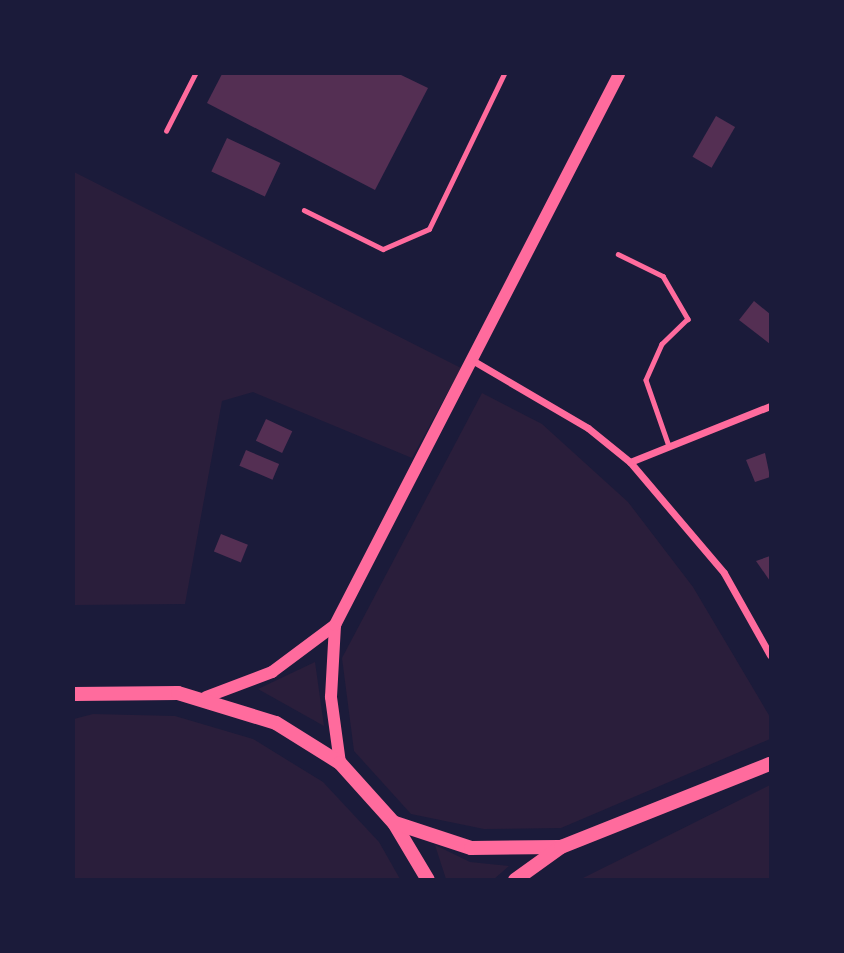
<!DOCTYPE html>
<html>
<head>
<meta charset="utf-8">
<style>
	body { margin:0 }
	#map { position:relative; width:844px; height:953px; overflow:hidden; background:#1b1b3a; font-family:"Archivo Narrow",sans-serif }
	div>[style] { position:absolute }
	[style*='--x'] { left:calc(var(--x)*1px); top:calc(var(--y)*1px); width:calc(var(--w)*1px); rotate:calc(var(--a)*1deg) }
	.green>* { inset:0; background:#2a1e3b }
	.building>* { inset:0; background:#542f53; transform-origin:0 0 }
	.service>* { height:4.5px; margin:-2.25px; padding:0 2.25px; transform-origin:2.25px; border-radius:2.25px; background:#ff6b9d }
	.minor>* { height:7px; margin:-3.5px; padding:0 3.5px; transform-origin:3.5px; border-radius:3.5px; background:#ff6b9d }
	.secondary>* { height:12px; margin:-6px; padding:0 6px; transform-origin:6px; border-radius:6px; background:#ff6b9d }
	.primary>* { height:14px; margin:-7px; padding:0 7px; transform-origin:7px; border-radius:7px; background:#ff6b9d }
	span { translate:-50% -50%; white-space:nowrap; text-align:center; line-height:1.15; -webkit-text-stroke:6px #1b1b3a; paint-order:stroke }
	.frame { position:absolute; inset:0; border:75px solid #1b1b3a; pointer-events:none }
</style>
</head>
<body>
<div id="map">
	<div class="green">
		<div style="clip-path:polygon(74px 172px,461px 368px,412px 458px,253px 392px,222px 401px,185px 604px,74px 605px)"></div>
		<div style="clip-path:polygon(482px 393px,542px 424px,628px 502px,693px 587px,770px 717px,770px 739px,561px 828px,484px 829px,411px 814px,354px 751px,342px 658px)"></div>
		<div style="clip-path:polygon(315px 662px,324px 726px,258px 689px)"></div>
		<div style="clip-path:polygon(93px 714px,175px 716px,253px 739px,323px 782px,379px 842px,400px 879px,74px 879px,74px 719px)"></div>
		<div style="clip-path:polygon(770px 785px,770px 879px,581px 879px)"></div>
		<div style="clip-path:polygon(435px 845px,470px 862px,509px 866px,494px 879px,446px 879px)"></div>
	</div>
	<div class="building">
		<div style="clip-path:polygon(222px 74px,399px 74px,428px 88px,375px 190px,207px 103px)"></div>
		<div style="left:716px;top:116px;width:22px;height:47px;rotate:30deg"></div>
		<div style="left:227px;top:138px;width:59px;height:37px;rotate:25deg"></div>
		<div style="clip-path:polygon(754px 301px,770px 314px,770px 344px,739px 320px)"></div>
		<div style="left:266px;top:419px;width:29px;height:24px;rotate:25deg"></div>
		<div style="left:246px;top:450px;width:36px;height:17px;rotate:23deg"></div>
		<div style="clip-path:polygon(765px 453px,770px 477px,755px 482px,746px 460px)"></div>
		<div style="left:221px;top:534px;width:29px;height:19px;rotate:22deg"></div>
		<div style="clip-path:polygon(770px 556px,770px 581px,756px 561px)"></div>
	</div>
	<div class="service">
		<div style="--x:166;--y:131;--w:64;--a:-63"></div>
		<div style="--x:304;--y:210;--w:88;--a:26.3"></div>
		<div style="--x:383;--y:249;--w:50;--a:-23.5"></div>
		<div style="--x:429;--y:229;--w:172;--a:-64.2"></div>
		<div style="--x:618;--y:254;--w:50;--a:26.1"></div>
		<div style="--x:663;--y:276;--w:50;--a:59.8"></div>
		<div style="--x:688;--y:319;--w:36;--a:136"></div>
		<div style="--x:662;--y:344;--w:39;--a:114"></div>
		<div style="--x:646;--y:380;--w:70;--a:70.8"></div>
	</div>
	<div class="minor">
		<div style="--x:472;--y:360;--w:134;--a:30.4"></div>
		<div style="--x:588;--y:428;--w:54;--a:39"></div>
		<div style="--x:630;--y:462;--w:145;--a:49.7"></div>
		<div style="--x:724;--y:573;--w:94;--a:60.7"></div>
		<div style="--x:630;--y:462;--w:151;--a:-21.8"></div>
	</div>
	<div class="secondary">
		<div style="--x:206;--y:697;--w:71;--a:-20.7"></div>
		<div style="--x:272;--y:672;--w:79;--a:-36.7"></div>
		<div style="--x:340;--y:763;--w:67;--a:-97.8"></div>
		<div style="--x:331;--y:697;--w:72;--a:-86.8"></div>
		<div style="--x:335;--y:625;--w:620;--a:-62.73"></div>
	</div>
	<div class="primary">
		<div style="--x:74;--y:694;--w:104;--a:-0.6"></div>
		<div style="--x:178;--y:693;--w:102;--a:17"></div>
		<div style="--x:276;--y:723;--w:75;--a:32"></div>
		<div style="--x:340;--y:763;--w:81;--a:48"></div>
		<div style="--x:394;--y:823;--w:66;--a:59.2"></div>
		<div style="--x:395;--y:823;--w:80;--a:18.2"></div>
		<div style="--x:471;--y:848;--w:88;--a:-0.7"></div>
		<div style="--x:515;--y:880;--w:57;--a:-35.7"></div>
		<div style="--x:561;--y:847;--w:225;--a:-21.7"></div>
	</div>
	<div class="frame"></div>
</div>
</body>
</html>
